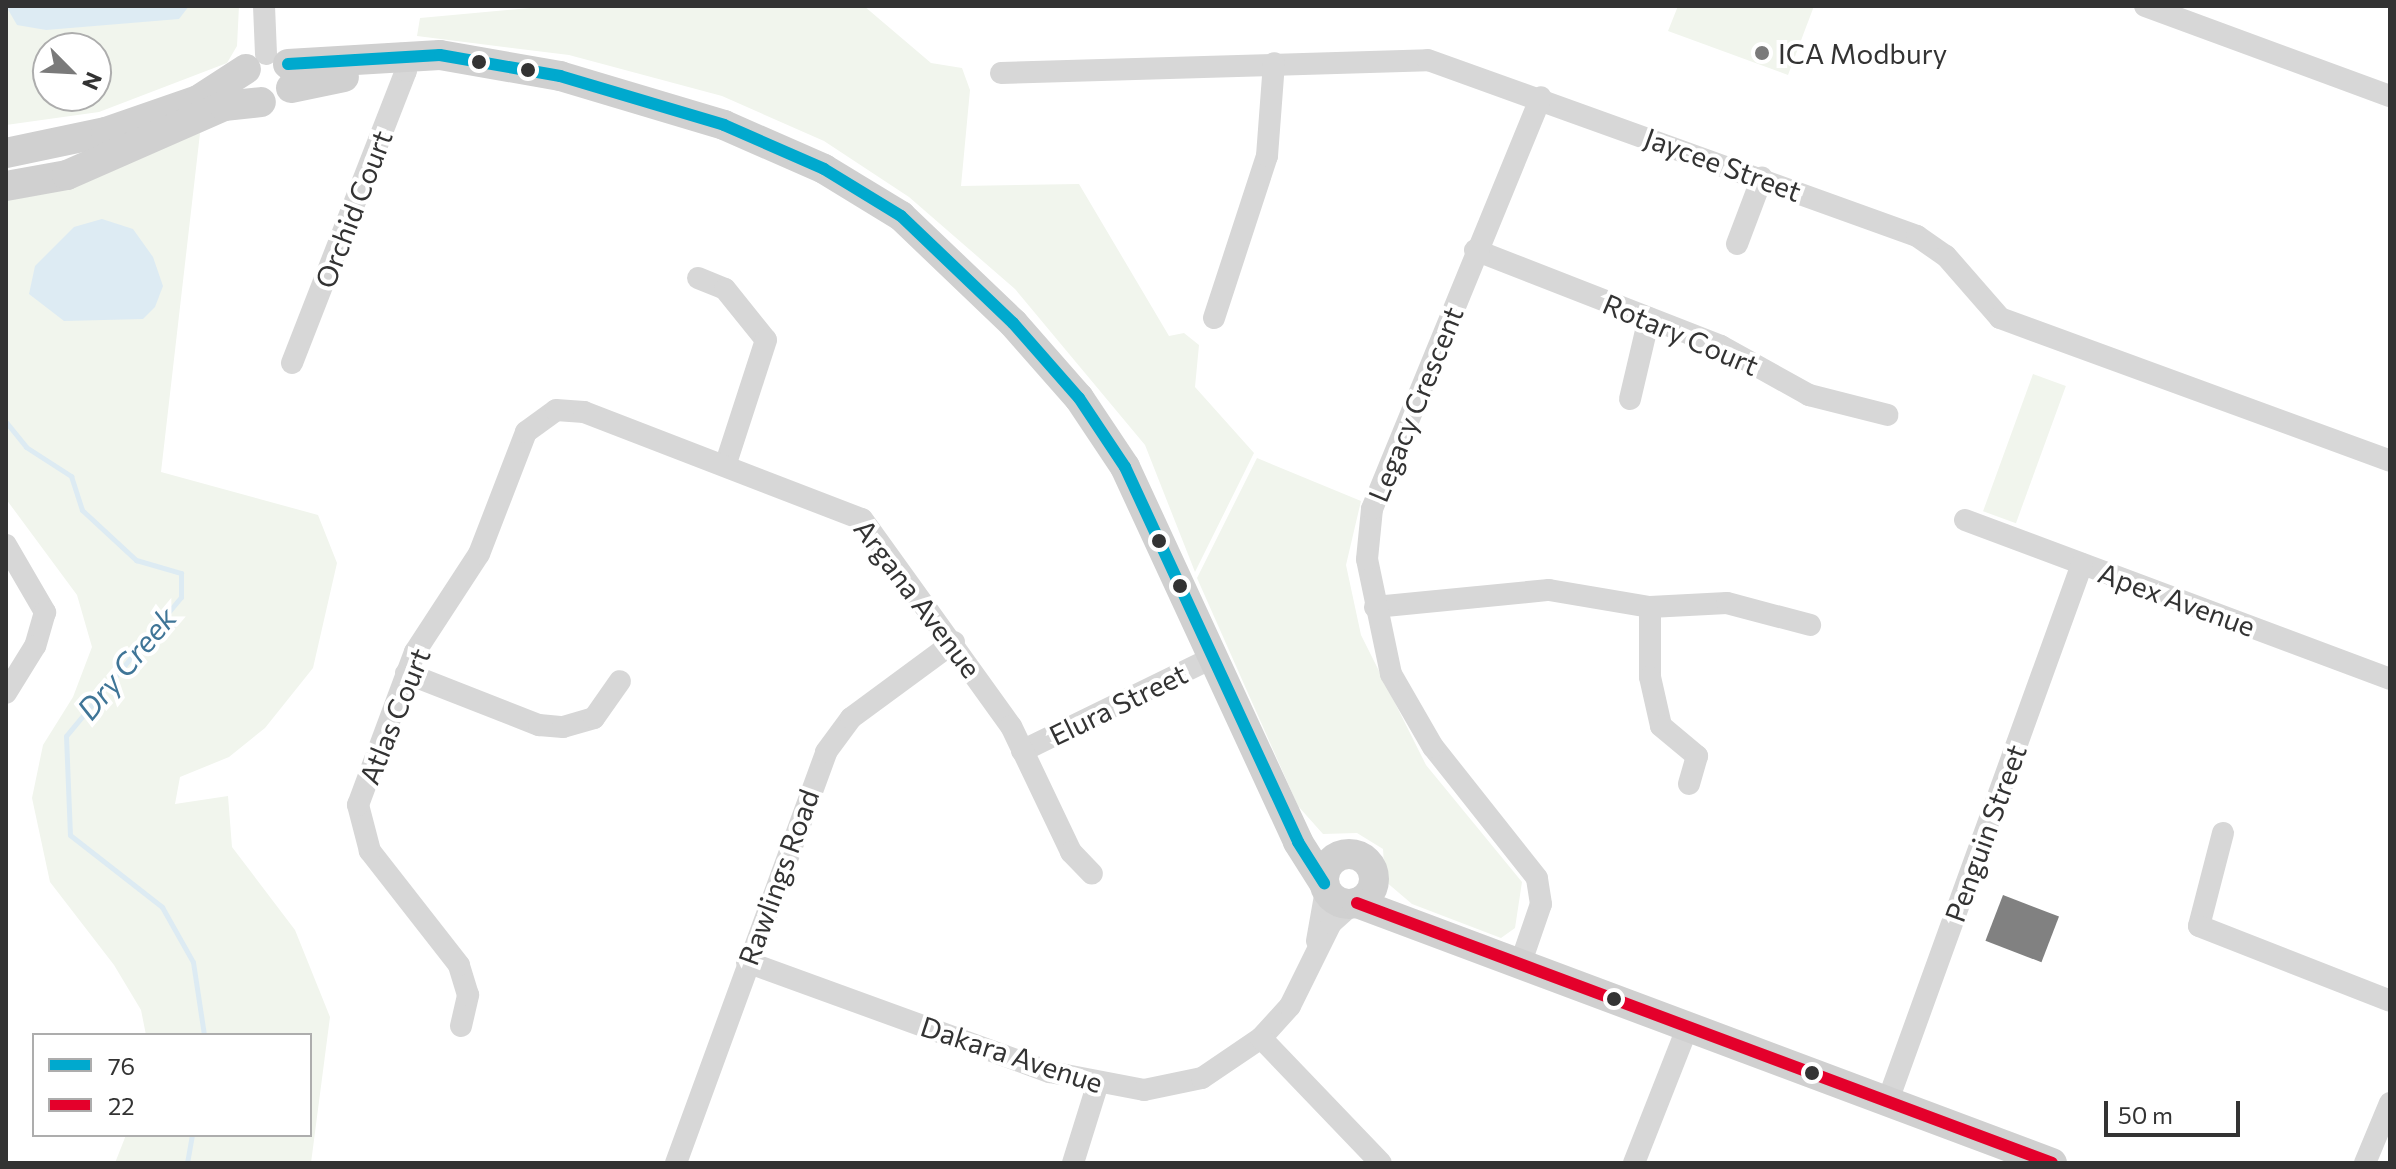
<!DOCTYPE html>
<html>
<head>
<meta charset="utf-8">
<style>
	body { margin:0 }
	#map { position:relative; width:2396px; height:1169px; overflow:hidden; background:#fff; font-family:Commissioner,sans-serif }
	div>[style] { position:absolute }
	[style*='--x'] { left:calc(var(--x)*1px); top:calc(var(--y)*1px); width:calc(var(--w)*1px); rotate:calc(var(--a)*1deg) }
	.green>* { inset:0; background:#f1f5ed; transform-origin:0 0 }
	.water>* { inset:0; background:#ddebf3 }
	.stream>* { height:5px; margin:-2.5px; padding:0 2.5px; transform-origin:2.5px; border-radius:2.5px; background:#ddebf3 }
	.building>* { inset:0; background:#818181; transform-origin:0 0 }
	.street>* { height:22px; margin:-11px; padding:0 11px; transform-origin:11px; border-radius:11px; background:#d7d7d7 }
	.secondary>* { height:30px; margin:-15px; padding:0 15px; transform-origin:15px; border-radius:15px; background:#d0d0d0 }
	.secondary>.ring { margin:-15px; padding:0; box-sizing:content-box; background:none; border:30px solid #d0d0d0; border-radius:50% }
	.bus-1>* { height:12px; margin:-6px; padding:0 6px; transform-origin:6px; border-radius:6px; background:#00a9ce }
	.bus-2>* { height:12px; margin:-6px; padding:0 6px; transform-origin:6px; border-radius:6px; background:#e4002b }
	.dots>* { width:22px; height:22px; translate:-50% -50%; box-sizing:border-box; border:4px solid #fff; border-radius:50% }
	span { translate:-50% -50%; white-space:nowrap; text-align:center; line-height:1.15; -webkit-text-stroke:8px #fff; paint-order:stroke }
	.poi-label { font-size:28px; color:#333 }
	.left { translate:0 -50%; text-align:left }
	.street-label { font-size:28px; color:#333 }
	.water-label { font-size:30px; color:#3f7597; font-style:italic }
	.frame { position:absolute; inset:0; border:8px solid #333; pointer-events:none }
	.legend { position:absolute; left:32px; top:1033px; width:280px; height:104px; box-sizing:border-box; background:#fff; border:2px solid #adadad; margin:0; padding:10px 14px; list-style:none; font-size:24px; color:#333 }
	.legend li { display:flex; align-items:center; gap:16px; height:40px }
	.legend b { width:40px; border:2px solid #adadad }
	.north { position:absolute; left:32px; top:32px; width:80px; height:80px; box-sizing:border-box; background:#fff; border:2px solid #adadad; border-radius:50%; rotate:114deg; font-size:22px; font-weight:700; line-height:32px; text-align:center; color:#333 }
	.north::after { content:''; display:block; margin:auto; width:28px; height:36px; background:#7a7a7a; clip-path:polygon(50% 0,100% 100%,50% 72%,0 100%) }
	.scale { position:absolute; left:2104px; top:1101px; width:136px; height:36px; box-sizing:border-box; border:4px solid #333; border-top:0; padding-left:10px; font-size:24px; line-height:28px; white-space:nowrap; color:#333; -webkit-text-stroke:6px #fff; paint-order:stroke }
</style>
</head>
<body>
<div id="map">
	<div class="green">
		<div style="clip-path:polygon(evenodd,6px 6px,239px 6px,237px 46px,227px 63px,99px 112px,6px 125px,6px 6px,48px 48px,96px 48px,96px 96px,48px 96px,48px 48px)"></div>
		<div style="clip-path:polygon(552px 6px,864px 6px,931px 63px,962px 68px,970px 90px,961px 186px,1079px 184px,1169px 336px,1184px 333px,1199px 345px,1195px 387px,1254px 453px,1195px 572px,1145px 445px,1015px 289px,909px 197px,824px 141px,722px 96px,569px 55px,417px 36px,420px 18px)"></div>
		<div style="clip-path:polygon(1678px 6px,1814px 6px,1788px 75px,1668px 31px)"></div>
		<div style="clip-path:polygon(202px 116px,161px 472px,318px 515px,337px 563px,313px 668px,265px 728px,229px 757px,180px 777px,175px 804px,228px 796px,232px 847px,295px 930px,330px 1017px,311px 1163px,115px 1163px,126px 1135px,310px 1135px,310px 1035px,146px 1035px,141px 1010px,114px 965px,50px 882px,32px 798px,43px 745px,73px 697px,92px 647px,77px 595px,6px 499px,6px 186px)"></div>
		<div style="left:2033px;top:374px;width:35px;height:146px;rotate:20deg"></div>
		<div style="clip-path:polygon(1257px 458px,1361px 501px,1346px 565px,1361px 635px,1426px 765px,1522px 882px,1515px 928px,1501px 938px,1412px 904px,1385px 881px,1383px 849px,1357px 833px,1323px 834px,1298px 806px,1197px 578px)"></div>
	</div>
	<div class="water">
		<div style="clip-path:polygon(6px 6px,189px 6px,179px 19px,46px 30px,17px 25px)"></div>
		<div style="clip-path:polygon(102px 219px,133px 229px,153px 257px,163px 286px,155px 307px,143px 319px,64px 321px,29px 294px,35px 266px,74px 227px)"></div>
	</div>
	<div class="stream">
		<div style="--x:6;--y:422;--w:32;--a:51"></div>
		<div style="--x:26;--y:447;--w:54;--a:32.8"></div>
		<div style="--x:71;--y:476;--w:36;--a:72"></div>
		<div style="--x:82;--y:510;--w:74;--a:42.8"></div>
		<div style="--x:136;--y:560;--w:47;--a:16.1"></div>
		<div style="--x:181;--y:573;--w:24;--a:90"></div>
		<div style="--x:181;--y:597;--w:180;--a:129.6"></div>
		<div style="--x:66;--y:736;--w:99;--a:87.7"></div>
		<div style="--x:70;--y:835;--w:117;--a:38"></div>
		<div style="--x:162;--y:907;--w:63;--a:60.6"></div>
		<div style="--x:193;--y:962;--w:74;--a:81.4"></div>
		<div style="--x:187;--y:1163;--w:28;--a:-80"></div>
	</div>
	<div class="building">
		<div style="left:2003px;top:895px;width:60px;height:49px;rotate:21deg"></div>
	</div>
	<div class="street">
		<div style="--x:264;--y:6;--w:48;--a:87.6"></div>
		<div style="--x:2145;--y:6;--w:261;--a:20.2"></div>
		<div style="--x:1001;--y:73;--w:427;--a:-1.7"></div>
		<div style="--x:1428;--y:60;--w:520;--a:19.79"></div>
		<div style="--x:1917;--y:236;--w:35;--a:35"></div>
		<div style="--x:1946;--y:256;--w:82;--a:48.9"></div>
		<div style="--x:2000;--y:318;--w:415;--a:20.1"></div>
		<div style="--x:1737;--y:244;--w:71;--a:-69.3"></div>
		<div style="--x:1475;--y:250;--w:264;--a:21.3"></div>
		<div style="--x:1721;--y:346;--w:101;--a:29.1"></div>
		<div style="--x:1809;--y:395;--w:81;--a:14.2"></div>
		<div style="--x:698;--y:278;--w:29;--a:22"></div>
		<div style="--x:725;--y:289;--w:65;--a:51.2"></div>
		<div style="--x:766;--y:340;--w:129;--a:108"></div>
		<div style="--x:1214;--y:318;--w:170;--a:-71.9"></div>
		<div style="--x:1267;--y:156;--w:93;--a:-85.7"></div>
		<div style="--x:292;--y:363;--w:313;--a:-68.7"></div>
		<div style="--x:406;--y:71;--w:18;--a:-106"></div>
		<div style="--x:1630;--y:399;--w:83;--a:-76.8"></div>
		<div style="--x:1965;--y:520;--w:454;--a:20.5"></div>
		<div style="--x:6;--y:545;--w:78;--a:59.8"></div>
		<div style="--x:45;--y:612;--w:35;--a:106"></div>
		<div style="--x:35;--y:646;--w:55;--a:121.7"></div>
		<div style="--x:1375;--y:607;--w:175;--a:-5.6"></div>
		<div style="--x:1549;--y:590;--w:102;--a:9.6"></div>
		<div style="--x:1650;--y:607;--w:77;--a:-3"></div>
		<div style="--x:1727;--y:603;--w:86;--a:14.8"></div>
		<div style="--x:1650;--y:607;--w:70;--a:90"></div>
		<div style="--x:1650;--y:677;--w:50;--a:77.3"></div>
		<div style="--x:1661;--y:726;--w:47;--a:39.8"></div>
		<div style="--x:1697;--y:756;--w:29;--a:106"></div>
		<div style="--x:406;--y:673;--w:143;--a:21.4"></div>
		<div style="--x:539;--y:725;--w:24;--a:5"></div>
		<div style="--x:563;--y:727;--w:32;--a:-16"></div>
		<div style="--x:594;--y:718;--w:45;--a:-54.9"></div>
		<div style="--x:1022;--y:751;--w:214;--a:-26.1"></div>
		<div style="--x:2223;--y:833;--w:96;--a:104.5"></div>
		<div style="--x:2199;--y:926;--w:205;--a:21.4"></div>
		<div style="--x:1317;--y:941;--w:52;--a:-80"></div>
		<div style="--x:747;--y:962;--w:322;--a:20"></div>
		<div style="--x:1050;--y:1072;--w:96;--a:10.8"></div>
		<div style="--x:1144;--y:1090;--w:59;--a:-11.7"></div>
		<div style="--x:1202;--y:1078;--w:71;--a:-34.1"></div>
		<div style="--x:1261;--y:1038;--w:43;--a:-47.8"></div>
		<div style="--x:1290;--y:1006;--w:93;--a:-63.7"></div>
		<div style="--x:1331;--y:923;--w:28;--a:-42"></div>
		<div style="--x:1521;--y:962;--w:61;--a:-71"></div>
		<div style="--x:1541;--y:904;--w:26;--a:-99"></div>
		<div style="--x:1537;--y:878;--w:167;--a:-128.4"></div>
		<div style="--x:1433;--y:747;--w:84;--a:-119.9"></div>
		<div style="--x:1391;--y:674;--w:117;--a:-101.8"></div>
		<div style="--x:1367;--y:559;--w:50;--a:-84.3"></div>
		<div style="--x:1372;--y:509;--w:445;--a:-67.7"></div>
		<div style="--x:461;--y:1026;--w:32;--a:-77"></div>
		<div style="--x:468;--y:995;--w:31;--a:-107"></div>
		<div style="--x:459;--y:965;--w:145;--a:-128"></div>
		<div style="--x:370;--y:851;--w:48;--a:-104.6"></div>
		<div style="--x:358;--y:805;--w:163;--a:-69.6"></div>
		<div style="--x:415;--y:652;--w:117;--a:-56.9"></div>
		<div style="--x:479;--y:554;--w:131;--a:-68.9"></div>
		<div style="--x:526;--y:432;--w:37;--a:-36"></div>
		<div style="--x:556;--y:410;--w:28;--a:4"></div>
		<div style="--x:584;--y:412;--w:298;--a:21.1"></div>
		<div style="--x:862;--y:519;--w:255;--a:54.3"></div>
		<div style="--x:1011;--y:726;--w:140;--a:64.5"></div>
		<div style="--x:1071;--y:852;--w:30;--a:46"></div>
		<div style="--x:1261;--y:1038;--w:173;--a:46.2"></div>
		<div style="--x:1887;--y:1103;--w:573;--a:-70.11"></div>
		<div style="--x:676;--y:1163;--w:438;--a:-69.9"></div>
		<div style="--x:826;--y:752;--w:42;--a:-53.7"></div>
		<div style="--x:851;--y:718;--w:128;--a:-36.4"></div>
		<div style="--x:1073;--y:1163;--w:81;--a:-72.7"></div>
		<div style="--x:1634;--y:1163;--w:147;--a:-68.5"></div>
		<div style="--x:2365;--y:1163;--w:65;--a:-67.4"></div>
	</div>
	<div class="secondary">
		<div style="--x:288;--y:64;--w:152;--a:-3.4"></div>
		<div style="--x:440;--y:55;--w:122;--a:9.9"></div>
		<div style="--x:560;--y:76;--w:171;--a:16.6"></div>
		<div style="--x:724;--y:125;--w:109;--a:23.7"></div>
		<div style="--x:824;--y:169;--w:90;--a:31.4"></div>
		<div style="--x:901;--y:216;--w:155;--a:43.7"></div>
		<div style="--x:1013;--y:323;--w:100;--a:48.7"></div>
		<div style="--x:1079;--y:398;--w:83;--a:56.3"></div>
		<div style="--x:1125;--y:467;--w:413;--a:65.2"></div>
		<div style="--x:1298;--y:842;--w:49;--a:57.6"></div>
		<div style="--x:291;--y:88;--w:54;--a:-11.7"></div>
		<div style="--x:6;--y:153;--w:102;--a:-11.9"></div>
		<div style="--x:106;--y:132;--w:97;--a:-19.2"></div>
		<div style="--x:198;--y:100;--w:57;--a:-32.9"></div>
		<div style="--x:6;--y:186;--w:62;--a:-10.2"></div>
		<div style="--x:67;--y:175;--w:171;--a:-23.7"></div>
		<div style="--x:224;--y:106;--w:37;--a:-6"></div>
		<div class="ring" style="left:1324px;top:854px;width:20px;height:20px"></div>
		<div style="--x:1357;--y:903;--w:742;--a:20.51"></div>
	</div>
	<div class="bus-1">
		<div style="--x:288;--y:64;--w:152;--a:-3.4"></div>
		<div style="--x:440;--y:55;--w:122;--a:9.9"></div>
		<div style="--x:560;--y:76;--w:171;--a:16.6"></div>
		<div style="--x:724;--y:125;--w:109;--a:23.7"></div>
		<div style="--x:824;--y:169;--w:90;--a:31.4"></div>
		<div style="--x:901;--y:216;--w:155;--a:43.7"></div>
		<div style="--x:1013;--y:323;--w:100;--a:48.7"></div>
		<div style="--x:1079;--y:398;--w:83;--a:56.3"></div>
		<div style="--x:1125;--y:467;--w:413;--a:65.2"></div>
		<div style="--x:1298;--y:842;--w:49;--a:57.6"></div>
	</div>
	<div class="bus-2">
		<div style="--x:1357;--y:903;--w:742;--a:20.51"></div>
	</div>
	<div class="dots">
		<div style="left:1762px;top:53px;background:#7a7a7a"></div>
		<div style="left:479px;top:62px;background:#333"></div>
		<div style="left:528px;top:70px;background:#333"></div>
		<div style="left:1159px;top:541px;background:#333"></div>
		<div style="left:1180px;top:586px;background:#333"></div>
		<div style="left:1614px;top:999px;background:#333"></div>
		<div style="left:1812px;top:1073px;background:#333"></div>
	</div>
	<div class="poi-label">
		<span class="left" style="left:1778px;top:53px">ICA Modbury</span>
	</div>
	<div class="street-label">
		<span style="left:1723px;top:164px;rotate:20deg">Jaycee Street</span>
		<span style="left:353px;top:209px;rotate:-69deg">Orchid Court</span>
		<span style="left:1681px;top:334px;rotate:23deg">Rotary Court</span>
		<span style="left:1415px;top:404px;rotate:-68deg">Legacy Crescent</span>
		<span style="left:918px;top:598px;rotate:53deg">Argana Avenue</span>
		<span style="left:2177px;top:599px;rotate:20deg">Apex Avenue</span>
		<span style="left:1118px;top:704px;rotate:-26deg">Elura Street</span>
		<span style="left:394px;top:716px;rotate:-68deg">Atlas Court</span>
		<span style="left:1985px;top:833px;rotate:-70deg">Penguin Street</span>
		<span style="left:778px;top:877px;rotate:-70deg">Rawlings Road</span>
		<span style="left:1012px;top:1054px;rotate:18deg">Dakara Avenue</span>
	</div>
	<div class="water-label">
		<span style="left:126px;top:663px;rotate:-50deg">Dry Creek</span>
	</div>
	<div class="frame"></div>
	<ul class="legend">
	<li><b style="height:10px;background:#00a9ce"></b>76</li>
	<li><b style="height:10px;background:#e4002b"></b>22</li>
	</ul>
	<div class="north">N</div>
	<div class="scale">50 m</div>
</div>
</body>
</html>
